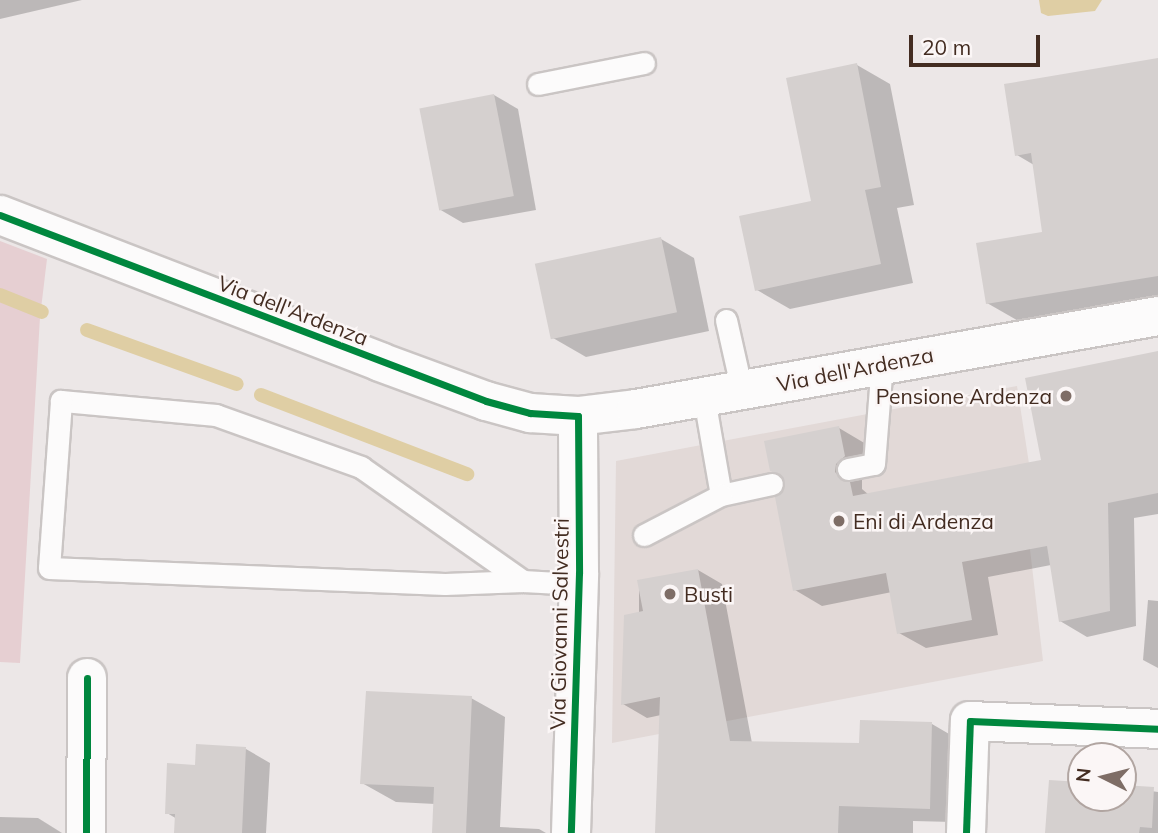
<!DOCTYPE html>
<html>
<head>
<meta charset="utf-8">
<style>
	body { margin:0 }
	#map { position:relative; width:1158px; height:833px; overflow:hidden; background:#ece7e7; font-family:Mulish,sans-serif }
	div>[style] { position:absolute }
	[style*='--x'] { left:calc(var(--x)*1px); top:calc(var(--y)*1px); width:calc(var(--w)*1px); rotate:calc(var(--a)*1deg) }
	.built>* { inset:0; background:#e2d9d7 }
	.green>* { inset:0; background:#e6cfd2 }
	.water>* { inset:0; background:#dfcea4 }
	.shadow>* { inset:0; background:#0003 }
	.stream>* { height:14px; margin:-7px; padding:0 7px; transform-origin:7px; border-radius:7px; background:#dfcea4 }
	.building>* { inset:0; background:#d5d0cf; transform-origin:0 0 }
	.roads { filter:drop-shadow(2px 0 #cac5c4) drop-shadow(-2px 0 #cac5c4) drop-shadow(0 2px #cac5c4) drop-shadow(0 -2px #cac5c4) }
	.service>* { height:21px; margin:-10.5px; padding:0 10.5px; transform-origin:10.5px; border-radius:10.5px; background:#fcfbfb }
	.minor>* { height:38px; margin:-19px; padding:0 19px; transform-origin:19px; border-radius:19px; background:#fcfbfb }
	.secondary>* { height:38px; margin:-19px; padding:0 19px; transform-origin:19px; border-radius:19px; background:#fcfbfb }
	.cycleway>* { height:7px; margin:-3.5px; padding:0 3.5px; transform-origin:3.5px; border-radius:3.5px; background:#00873e }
	.dots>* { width:19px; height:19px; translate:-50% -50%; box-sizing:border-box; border:4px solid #fbf6f6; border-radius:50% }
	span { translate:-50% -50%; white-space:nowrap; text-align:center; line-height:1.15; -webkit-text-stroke:5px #fbf6f6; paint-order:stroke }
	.street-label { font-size:21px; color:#432c21 }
	.poi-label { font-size:21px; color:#432c21 }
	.right { translate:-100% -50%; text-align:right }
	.left { translate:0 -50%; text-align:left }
	.north { position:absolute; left:1067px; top:742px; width:70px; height:70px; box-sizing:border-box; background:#fbf6f6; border:2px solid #b1a5a1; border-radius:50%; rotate:276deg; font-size:19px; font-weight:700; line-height:28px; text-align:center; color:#432c21 }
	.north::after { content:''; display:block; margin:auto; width:24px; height:32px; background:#7e6d66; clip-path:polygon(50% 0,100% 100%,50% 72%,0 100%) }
	.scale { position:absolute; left:909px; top:35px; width:131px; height:32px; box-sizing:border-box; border:4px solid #432c21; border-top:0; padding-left:9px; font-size:21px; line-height:24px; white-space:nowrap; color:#432c21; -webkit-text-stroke:5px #fbf6f6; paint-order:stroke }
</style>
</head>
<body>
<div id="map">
	<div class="built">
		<div style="clip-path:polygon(1017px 386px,1039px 528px,1028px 532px,1043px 661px,612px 743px,616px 461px)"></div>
	</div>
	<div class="green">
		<div style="clip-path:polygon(0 241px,47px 259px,40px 317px,20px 663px,0 662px)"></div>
	</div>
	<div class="water">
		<div style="clip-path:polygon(1039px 0,1102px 0,1095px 11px,1048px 16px,1041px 13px)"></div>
	</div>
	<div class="shadow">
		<div style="clip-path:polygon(0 0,82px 0,0 19px)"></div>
		<div style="clip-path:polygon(1158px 60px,1158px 300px,1020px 322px,987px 303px,1044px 234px,1034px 165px,1017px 155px)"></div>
		<div style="clip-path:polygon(857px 65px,890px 84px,914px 205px,897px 208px,913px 283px,790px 309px,757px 290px,813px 202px)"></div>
		<div style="clip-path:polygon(494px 95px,518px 109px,536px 210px,463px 223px,439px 209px)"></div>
		<div style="clip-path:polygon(661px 239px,694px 258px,709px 331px,586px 357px,553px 338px)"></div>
		<div style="clip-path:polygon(1158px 353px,1158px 514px,1134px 518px,1136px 626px,1087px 637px,1060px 621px,1051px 565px,988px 577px,998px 635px,926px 648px,899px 633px,892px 592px,822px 606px,795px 590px,783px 494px,787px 482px,771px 470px,839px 428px,866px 444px,872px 472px,862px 480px,862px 489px,869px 495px,1043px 462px)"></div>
		<div style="clip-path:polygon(698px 570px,722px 584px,752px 743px,861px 745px,932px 724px,956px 738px,953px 822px,913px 821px,913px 833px,657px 833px,661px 715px,647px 718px,623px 704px,639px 613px,639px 582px)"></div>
		<div style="clip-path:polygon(1148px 600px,1158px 601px,1158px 668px,1143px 660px)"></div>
		<div style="clip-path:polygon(471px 698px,505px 717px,500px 827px,539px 829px,546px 833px,434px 833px,435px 804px,396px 802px,362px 783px)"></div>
		<div style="clip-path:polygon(246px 749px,270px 763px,266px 833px,176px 833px,177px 819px,167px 813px,197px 766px)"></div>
		<div style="clip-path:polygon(1081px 784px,1081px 798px,1123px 798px,1123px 787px,1158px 792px,1158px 833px,1049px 833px)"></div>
		<div style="clip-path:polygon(0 817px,38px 818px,62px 833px,0 833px)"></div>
	</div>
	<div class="stream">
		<div style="--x:0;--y:295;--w:45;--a:22"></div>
		<div style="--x:87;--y:330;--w:159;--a:19.8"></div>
		<div style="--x:261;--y:395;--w:221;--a:21"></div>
	</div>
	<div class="building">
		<div style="clip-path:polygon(1158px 58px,1158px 276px,986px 304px,976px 243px,1042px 232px,1031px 153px,1015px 156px,1004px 84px)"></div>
		<div style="clip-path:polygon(857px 63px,881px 187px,865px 190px,881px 264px,755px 291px,739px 216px,811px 201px,786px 78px)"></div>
		<div style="left:494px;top:94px;width:104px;height:76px;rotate:79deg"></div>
		<div style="left:661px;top:237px;width:77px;height:129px;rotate:78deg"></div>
		<div style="clip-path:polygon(1158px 351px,1158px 493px,1108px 503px,1110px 611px,1059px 622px,1047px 546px,962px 562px,972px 620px,897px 634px,886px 573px,793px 591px,775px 497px,781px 493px,785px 482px,781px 475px,770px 471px,764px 441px,839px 426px,845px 456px,836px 464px,835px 472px,843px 481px,850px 482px,853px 496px,1041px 460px,1025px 378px)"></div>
		<div style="clip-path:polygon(698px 569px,730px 741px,859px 743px,860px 720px,932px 722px,930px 809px,839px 806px,838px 833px,655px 833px,660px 697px,621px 705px,624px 615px,643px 611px,637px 580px)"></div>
		<div style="clip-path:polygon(366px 691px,472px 696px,466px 833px,432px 833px,434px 787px,360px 784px)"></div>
		<div style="clip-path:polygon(196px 744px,246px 747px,242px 833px,174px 833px,175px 814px,165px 814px,167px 763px,195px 765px)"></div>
		<div style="clip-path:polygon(1049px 780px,1081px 782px,1081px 798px,1123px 798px,1123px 785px,1154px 787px,1152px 828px,1140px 827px,1139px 833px,1045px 833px)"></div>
	</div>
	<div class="roads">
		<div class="service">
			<div style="--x:538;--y:84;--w:108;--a:-11.2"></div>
			<div style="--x:726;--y:320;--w:73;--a:77.3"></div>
			<div style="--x:704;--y:398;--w:98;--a:80.1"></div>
			<div style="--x:721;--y:495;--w:52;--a:-12.2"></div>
			<div style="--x:848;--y:469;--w:26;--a:-11"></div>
			<div style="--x:874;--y:464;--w:101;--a:-85.5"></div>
			<div style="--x:644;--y:535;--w:87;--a:-27.5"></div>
			<div style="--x:523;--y:581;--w:198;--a:-144.9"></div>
			<div style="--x:361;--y:467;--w:154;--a:-160.3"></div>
			<div style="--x:216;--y:415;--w:156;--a:-174.8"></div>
			<div style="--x:61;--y:401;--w:167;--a:94.1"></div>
			<div style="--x:49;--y:568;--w:396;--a:2.3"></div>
			<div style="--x:445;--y:584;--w:78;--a:-2.2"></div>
			<div style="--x:523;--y:581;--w:55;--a:3.1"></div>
		</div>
		<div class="minor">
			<div style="--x:86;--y:833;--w:155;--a:-89.6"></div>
			<div style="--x:571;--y:833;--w:260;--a:-88.2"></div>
			<div style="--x:579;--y:573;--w:157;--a:-90.4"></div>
			<div style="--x:966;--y:833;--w:112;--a:-88"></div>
			<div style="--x:970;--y:721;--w:188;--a:2.4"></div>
		</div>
		<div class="secondary">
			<div style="--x:0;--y:215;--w:407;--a:21.1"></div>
			<div style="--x:380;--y:362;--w:113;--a:20.2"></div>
			<div style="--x:486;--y:401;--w:46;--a:15.3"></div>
			<div style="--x:530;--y:413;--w:48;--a:3.6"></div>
			<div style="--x:578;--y:416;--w:58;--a:-6.9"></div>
			<div style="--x:636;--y:409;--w:530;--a:-10.1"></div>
		</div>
	</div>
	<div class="cycleway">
		<div style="--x:0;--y:215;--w:520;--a:20.94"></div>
		<div style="--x:486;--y:401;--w:46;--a:15.3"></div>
		<div style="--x:530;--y:413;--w:48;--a:3.6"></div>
		<div style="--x:578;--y:416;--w:157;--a:89.6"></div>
		<div style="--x:579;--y:573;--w:260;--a:91.8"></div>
		<div style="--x:86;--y:833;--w:155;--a:-89.6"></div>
		<div style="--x:966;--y:833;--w:112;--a:-88"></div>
		<div style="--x:970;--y:721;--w:188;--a:2.4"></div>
	</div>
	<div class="dots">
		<div style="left:1066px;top:396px;background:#7e6d66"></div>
		<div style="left:839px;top:521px;background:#7e6d66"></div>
		<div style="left:670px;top:594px;background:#7e6d66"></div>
	</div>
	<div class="street-label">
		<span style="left:293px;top:310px;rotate:21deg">Via dell'Ardenza</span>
		<span style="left:855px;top:369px;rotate:-11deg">Via dell'Ardenza</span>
		<span style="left:559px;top:624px;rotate:-89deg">Via Giovanni Salvestri</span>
	</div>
	<div class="poi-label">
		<span class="right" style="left:1052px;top:396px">Pensione Ardenza</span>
		<span class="left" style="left:853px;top:521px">Eni di Ardenza</span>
		<span class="left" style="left:684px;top:594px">Busti</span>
	</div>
	<div class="north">N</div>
	<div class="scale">20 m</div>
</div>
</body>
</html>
